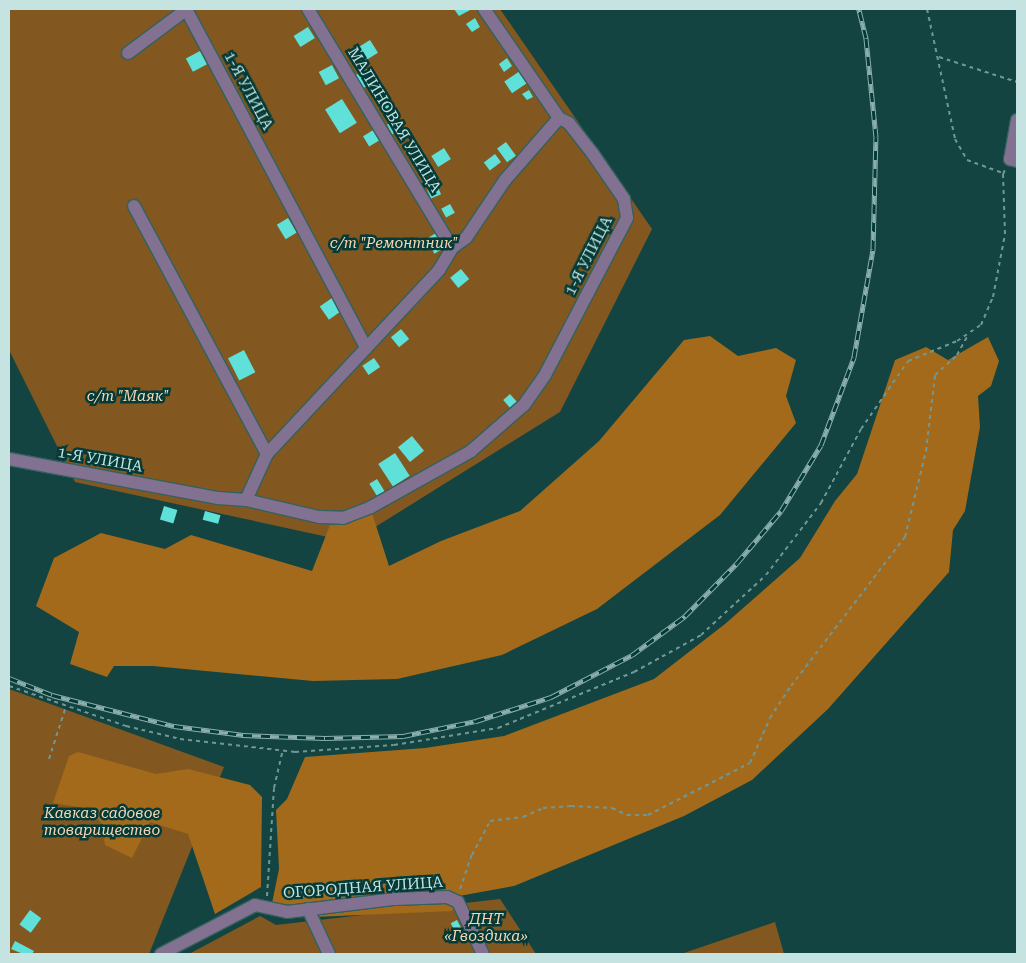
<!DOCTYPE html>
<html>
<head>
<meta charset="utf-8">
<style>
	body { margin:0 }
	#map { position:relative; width:1026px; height:963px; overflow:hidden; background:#134441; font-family:"Roboto Serif",serif }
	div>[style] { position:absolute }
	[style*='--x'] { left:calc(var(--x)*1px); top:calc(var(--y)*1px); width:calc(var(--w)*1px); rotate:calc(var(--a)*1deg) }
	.green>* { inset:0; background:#835820 }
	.forest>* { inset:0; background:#a26a1a }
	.building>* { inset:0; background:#5fe0d9; transform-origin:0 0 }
	.path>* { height:2px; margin-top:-1px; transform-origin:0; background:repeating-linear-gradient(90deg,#709795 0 4px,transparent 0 8px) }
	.roads { filter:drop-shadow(1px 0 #33615e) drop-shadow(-1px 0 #33615e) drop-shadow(0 1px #33615e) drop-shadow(0 -1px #33615e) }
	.minor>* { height:12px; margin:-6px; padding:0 6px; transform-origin:6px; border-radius:6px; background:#837191 }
	.rail>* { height:5px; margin-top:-2.5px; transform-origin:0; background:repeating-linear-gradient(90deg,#043a37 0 9px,#8aafac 0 18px); box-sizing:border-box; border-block:1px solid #8aafac }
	span { translate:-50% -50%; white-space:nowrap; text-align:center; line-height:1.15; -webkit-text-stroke:5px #043a37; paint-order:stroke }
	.street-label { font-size:15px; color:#c5e3e1 }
	.park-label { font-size:15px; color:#f6d7b4; font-style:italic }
	.frame { position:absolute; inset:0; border:10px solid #c5e3e1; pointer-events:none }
</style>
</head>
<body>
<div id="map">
	<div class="green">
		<div style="clip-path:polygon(9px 9px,500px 9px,652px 229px,560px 412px,351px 542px,75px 482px,9px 350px)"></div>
		<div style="clip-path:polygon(9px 689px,224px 767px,149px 954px,9px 954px)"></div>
		<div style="clip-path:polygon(500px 899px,536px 954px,189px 954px,260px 916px,276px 925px)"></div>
		<div style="clip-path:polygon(775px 922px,784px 954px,681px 954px)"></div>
	</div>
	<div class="forest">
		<div style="clip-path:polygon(710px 336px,738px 356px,776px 348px,796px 360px,786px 396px,796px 423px,720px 515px,597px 609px,502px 655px,397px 679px,313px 681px,153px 666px,114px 666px,107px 677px,70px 664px,79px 632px,36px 606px,54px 558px,101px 533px,165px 549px,191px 535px,312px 571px,330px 525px,372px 513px,389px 566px,441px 541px,520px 511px,599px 441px,684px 340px)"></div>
		<div style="clip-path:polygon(988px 337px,999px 361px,991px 386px,978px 396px,980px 427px,965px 511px,953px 530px,949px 572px,828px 709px,752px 780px,684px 816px,514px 886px,459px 896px,452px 911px,315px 917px,272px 903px,279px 869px,276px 810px,287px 799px,305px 757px,425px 748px,504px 736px,654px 679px,725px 624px,800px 558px,835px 501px,857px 474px,895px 360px,926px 347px,948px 360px)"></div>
		<div style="clip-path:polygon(78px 752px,156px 774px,188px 769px,250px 785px,262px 797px,261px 887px,215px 914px,188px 834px,150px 822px,132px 858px,105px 845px,102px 824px,90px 809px,53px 803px,69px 756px)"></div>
	</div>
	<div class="building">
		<div style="clip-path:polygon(454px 9px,472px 9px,459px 16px)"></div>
		<div style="clip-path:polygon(475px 18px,480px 27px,472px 32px,466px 24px)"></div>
		<div style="left:308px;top:27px;width:13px;height:17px;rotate:58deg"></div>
		<div style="left:370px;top:40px;width:15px;height:18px;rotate:58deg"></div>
		<div style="left:200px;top:51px;width:15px;height:16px;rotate:62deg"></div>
		<div style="clip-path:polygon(507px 58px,512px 66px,504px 72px,499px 64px)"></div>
		<div style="left:332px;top:65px;width:15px;height:15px;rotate:62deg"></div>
		<div style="left:369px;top:68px;width:15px;height:15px;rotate:62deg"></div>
		<div style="left:520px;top:71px;width:14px;height:19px;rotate:56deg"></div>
		<div style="clip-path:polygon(529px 90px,533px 97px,527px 100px,522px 94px)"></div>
		<div style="left:342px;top:99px;width:28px;height:20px;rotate:58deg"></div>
		<div style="left:390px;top:99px;width:12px;height:9px;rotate:59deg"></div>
		<div style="left:396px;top:120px;width:11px;height:10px;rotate:63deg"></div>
		<div style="left:375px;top:129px;width:12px;height:14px;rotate:59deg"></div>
		<div style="left:506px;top:142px;width:17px;height:11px;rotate:54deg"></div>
		<div style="left:444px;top:148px;width:13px;height:15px;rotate:58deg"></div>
		<div style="left:495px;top:154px;width:10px;height:14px;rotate:53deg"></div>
		<div style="left:437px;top:185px;width:10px;height:11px;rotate:66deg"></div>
		<div style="left:450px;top:204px;width:10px;height:10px;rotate:61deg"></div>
		<div style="left:288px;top:218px;width:17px;height:13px;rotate:59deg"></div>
		<div style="left:436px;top:233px;width:17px;height:12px;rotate:59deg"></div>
		<div style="left:461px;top:269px;width:13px;height:14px;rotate:51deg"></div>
		<div style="left:332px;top:298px;width:16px;height:15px;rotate:55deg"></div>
		<div style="left:401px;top:329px;width:13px;height:13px;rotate:51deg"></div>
		<div style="left:244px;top:350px;width:25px;height:18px;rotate:63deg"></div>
		<div style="left:374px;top:358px;width:11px;height:14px;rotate:56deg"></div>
		<div style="left:510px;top:394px;width:11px;height:9px;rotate:49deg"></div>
		<div style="left:412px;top:436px;width:19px;height:18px;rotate:51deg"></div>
		<div style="left:395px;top:453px;width:27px;height:20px;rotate:57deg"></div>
		<div style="left:377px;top:479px;width:15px;height:9px;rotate:58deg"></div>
		<div style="left:164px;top:506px;width:14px;height:14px;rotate:17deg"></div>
		<div style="left:205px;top:511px;width:16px;height:9px;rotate:15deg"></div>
		<div style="left:30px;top:910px;width:14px;height:18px;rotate:36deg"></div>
		<div style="left:457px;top:920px;width:9px;height:7px;rotate:63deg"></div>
		<div style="clip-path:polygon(15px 941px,34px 951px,32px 954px,23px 954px,11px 949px)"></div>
	</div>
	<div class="path">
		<div style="--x:927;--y:9;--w:133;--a:77.8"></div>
		<div style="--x:955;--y:139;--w:24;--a:60"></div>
		<div style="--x:967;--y:160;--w:38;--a:20"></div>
		<div style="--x:939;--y:57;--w:82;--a:17.8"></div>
		<div style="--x:9;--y:686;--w:124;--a:18.9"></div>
		<div style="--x:126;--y:726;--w:56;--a:13.5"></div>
		<div style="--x:180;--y:739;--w:116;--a:6.4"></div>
		<div style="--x:295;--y:752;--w:99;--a:-4"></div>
		<div style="--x:394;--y:745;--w:105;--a:-9.3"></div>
		<div style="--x:498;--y:728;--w:147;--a:-22.4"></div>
		<div style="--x:634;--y:672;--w:77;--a:-28.9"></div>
		<div style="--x:701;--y:635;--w:88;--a:-42.7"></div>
		<div style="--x:766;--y:575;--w:91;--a:-52.6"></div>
		<div style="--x:821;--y:503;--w:84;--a:-61.6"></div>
		<div style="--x:861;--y:429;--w:83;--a:-55.3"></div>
		<div style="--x:908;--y:361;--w:53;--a:-22.2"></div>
		<div style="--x:957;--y:341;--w:29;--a:-34"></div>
		<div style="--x:981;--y:325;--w:30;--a:-67"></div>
		<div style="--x:993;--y:297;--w:64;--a:-79.2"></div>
		<div style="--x:1005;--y:234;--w:60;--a:-91.9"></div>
		<div style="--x:1003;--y:174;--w:7;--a:-63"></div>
		<div style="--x:49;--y:759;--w:56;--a:-72.2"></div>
		<div style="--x:460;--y:889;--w:36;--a:-71"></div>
		<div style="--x:472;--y:855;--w:38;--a:-62"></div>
		<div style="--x:490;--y:821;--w:33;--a:-7"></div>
		<div style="--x:523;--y:817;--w:22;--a:-24"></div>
		<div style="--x:543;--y:808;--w:28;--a:-4"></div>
		<div style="--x:571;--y:806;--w:41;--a:2.8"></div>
		<div style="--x:612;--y:808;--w:17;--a:25"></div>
		<div style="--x:627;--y:815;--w:21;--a:0"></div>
		<div style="--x:648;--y:815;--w:114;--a:-27"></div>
		<div style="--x:750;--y:763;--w:49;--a:-66"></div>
		<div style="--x:770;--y:718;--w:38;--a:-57"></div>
		<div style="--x:791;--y:686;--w:188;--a:-52.6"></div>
		<div style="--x:905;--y:537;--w:89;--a:-76.3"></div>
		<div style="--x:926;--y:451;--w:77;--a:-83.2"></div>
		<div style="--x:935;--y:375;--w:30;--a:-42"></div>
		<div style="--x:957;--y:355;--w:23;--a:-61"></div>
		<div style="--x:267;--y:896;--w:108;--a:-86.3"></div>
		<div style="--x:274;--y:788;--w:37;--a:-77"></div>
	</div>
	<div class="roads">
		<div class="minor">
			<div style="--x:186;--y:9;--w:384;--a:62"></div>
			<div style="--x:308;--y:9;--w:279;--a:58.9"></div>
			<div style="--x:128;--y:53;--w:74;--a:-36.7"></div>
			<div style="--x:1017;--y:120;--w:40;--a:100"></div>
			<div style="--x:1010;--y:159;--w:7;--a:16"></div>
			<div style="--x:134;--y:206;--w:281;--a:61.8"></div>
			<div style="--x:9;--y:459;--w:213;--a:10.6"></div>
			<div style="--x:218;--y:498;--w:28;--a:4"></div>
			<div style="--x:246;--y:500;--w:75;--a:13.1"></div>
			<div style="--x:319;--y:517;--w:24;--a:2"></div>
			<div style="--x:343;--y:518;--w:30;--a:-21"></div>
			<div style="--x:371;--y:507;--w:115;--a:-29.2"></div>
			<div style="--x:471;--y:451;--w:70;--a:-41"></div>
			<div style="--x:524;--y:405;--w:37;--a:-55"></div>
			<div style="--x:545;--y:375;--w:177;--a:-62.4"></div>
			<div style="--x:627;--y:218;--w:19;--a:-99"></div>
			<div style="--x:624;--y:199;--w:55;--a:-124.6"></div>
			<div style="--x:593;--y:154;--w:39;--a:-128"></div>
			<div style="--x:569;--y:123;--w:11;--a:-153"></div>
			<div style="--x:559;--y:118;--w:132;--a:-124.5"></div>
			<div style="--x:246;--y:500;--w:51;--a:-65.5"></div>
			<div style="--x:267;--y:454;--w:252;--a:-46.9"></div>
			<div style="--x:439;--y:270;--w:26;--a:-59"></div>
			<div style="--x:452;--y:248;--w:17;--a:-36"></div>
			<div style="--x:466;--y:238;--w:70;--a:-56.1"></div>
			<div style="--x:505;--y:180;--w:82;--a:-48.9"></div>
			<div style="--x:308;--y:909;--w:50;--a:65"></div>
			<div style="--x:161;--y:954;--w:106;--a:-27.5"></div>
			<div style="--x:255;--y:905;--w:33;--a:12"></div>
			<div style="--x:287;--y:912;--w:109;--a:-6.9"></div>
			<div style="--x:395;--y:899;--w:52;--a:-2.2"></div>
			<div style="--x:447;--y:897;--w:12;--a:24"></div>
			<div style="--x:458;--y:902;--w:58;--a:64.3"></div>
		</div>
	</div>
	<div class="rail">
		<div style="--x:9;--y:678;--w:46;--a:21.6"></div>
		<div style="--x:52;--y:695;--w:126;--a:14.3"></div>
		<div style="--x:174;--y:726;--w:70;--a:7.4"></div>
		<div style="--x:243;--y:735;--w:82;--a:2.1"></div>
		<div style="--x:325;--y:738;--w:78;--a:-1.5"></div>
		<div style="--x:403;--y:736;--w:75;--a:-11.6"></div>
		<div style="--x:476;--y:721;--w:79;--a:-17.7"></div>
		<div style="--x:551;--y:697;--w:91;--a:-27.4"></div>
		<div style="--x:632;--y:655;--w:66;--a:-36.3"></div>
		<div style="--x:685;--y:616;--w:74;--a:-45.5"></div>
		<div style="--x:737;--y:563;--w:68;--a:-49.8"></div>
		<div style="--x:781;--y:511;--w:77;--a:-58.8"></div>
		<div style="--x:821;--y:445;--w:94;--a:-69.4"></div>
		<div style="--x:854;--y:357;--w:110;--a:-80"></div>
		<div style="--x:873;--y:249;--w:112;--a:-88.5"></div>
		<div style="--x:876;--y:137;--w:100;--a:-95.8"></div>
		<div style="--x:866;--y:38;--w:30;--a:-104"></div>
	</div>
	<div class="street-label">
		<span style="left:248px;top:91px;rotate:62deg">1-Я УЛИЦА</span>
		<span style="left:394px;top:120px;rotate:59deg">МАЛИНОВАЯ УЛИЦА</span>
		<span style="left:589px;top:256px;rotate:-63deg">1-Я УЛИЦА</span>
		<span style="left:100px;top:460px;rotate:10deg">1-Я УЛИЦА</span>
		<span style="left:363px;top:888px;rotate:-4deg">ОГОРОДНАЯ УЛИЦА</span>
	</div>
	<div class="park-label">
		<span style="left:394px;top:244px">с/т "Ремонтник"</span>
		<span style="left:128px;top:397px">с/т "Маяк"</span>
		<span style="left:102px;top:822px">Кавказ садовое<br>товарищество</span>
		<span style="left:486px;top:928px">ДНТ<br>«Гвоздика»</span>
	</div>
	<div class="frame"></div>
</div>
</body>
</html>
